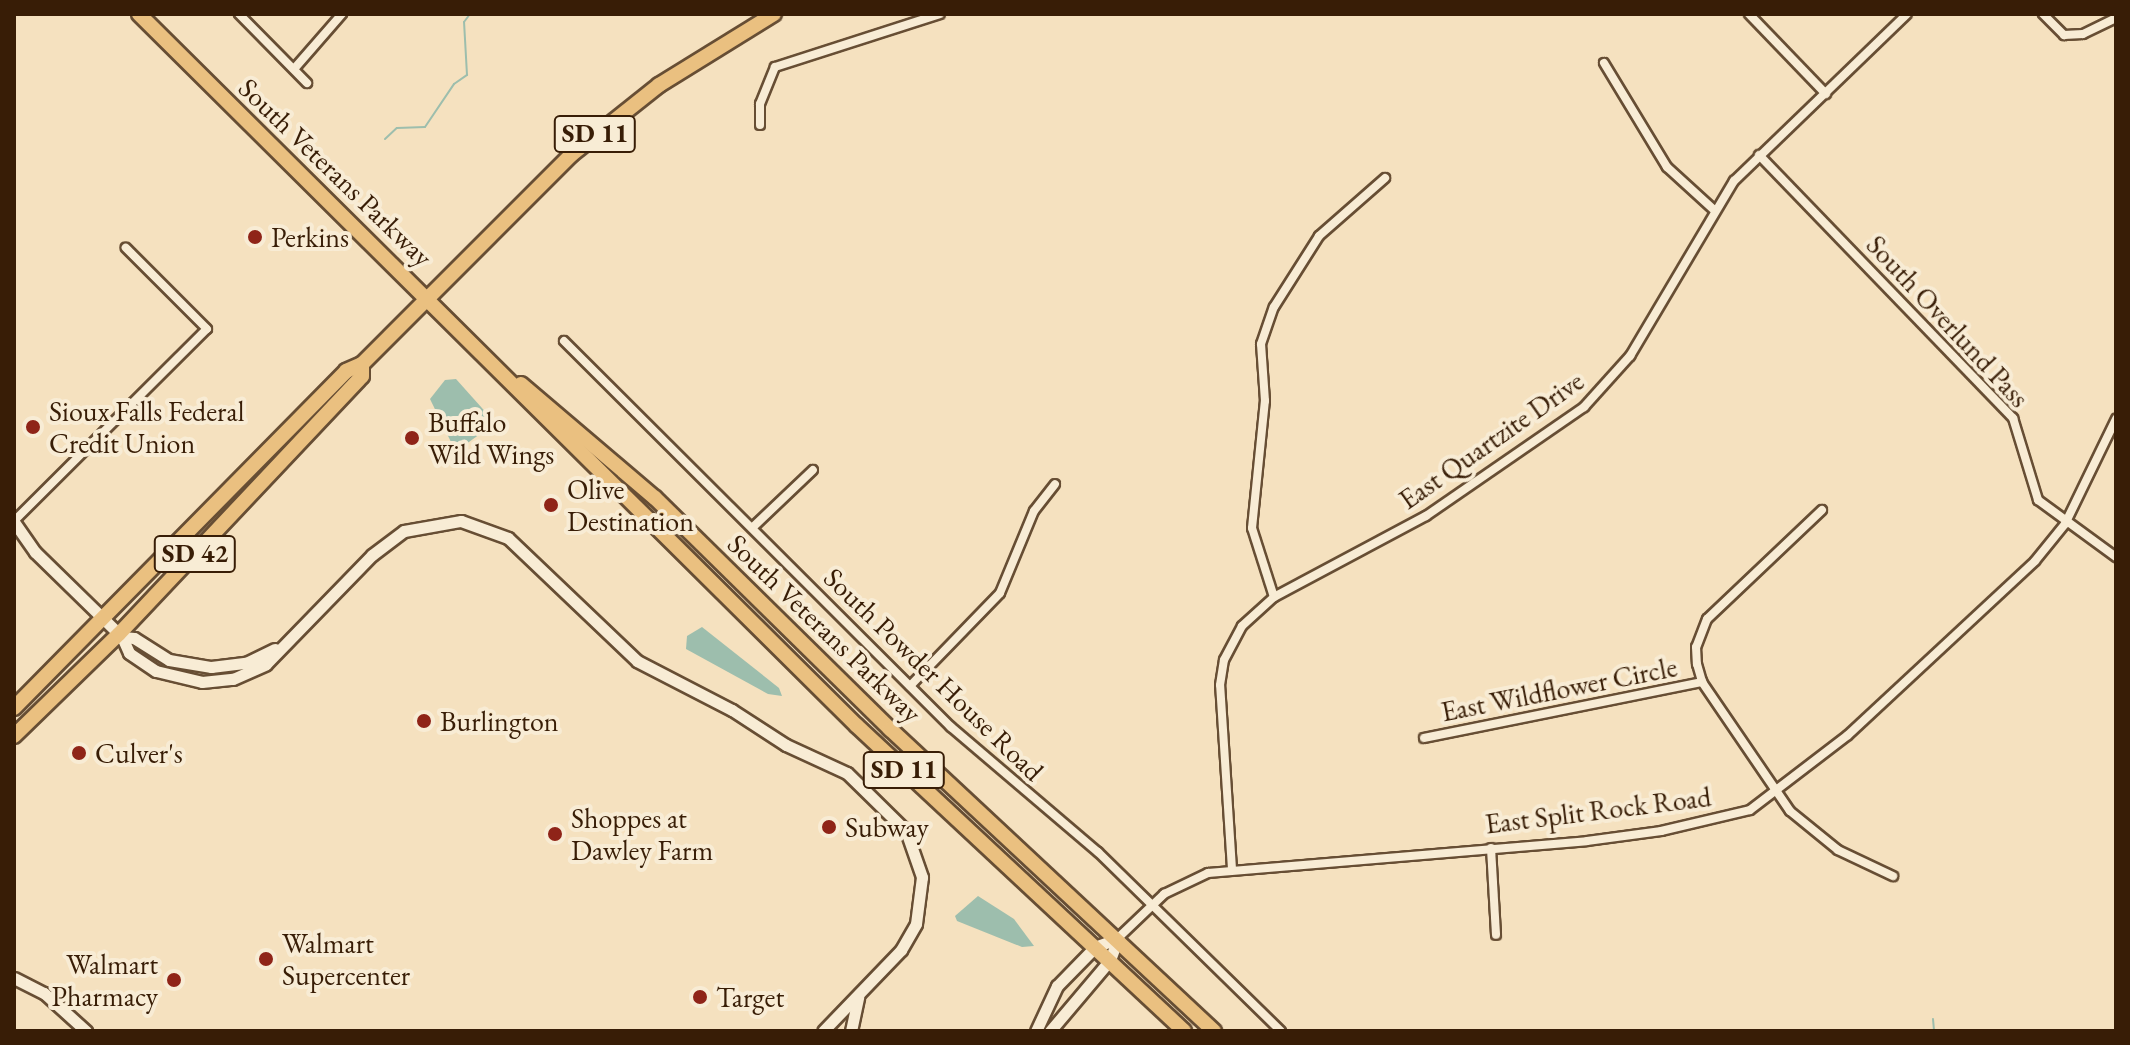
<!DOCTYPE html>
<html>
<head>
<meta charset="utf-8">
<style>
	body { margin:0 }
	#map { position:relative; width:2130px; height:1045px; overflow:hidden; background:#f5e1bf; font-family:"EB Garamond",serif }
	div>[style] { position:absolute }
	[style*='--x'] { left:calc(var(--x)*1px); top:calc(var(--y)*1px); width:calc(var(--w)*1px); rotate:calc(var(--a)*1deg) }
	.water>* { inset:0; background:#9dbead }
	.stream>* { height:2px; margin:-1px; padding:0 1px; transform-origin:1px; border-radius:1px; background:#9dbead }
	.roads { filter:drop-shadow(2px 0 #674e34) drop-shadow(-2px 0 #674e34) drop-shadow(0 2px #674e34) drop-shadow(0 -2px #674e34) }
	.minor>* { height:8px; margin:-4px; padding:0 4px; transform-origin:4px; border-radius:4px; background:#f8ecd5 }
	.tertiary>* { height:11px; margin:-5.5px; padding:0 5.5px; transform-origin:5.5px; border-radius:5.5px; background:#f8ecd5 }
	.primary>* { height:14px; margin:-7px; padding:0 7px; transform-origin:7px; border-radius:7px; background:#eac080 }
	.trunk>* { height:14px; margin:-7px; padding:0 7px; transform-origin:7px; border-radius:7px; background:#eac080 }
	.dots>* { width:22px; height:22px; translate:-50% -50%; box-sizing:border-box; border:4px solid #f8ecd5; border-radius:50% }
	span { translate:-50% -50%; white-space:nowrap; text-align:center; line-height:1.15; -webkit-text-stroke:8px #f8ecd5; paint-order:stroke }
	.shield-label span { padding:2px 6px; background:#f8ecd5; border:2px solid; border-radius:6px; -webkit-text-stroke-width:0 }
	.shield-label { font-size:26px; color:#381d06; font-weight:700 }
	.street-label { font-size:28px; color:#381d06 }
	.poi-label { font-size:28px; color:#381d06 }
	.left { translate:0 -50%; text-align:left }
	.right { translate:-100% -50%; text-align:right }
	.frame { position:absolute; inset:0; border:16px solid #381d06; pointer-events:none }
</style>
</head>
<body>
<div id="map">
	<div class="water">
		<div style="clip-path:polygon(456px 379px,490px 417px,480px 434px,462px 447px,451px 442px,430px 399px,445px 380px)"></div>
		<div style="clip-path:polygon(702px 627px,779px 688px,782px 696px,768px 694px,686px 649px,687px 636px)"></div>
		<div style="clip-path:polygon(978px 896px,1014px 919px,1034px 946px,1022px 947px,957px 921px,955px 916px)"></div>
	</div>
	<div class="stream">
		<div style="--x:385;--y:139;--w:16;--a:-43"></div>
		<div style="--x:397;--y:128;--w:28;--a:-2"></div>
		<div style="--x:425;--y:127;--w:52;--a:-56"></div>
		<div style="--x:454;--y:84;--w:16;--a:-35"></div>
		<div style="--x:467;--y:75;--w:53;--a:-93.2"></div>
		<div style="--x:464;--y:22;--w:10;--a:-53"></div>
		<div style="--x:1933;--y:1019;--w:12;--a:85"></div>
	</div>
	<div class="roads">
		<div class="minor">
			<div style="--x:239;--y:14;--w:97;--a:45.4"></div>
			<div style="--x:1749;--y:14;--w:111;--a:46.1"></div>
			<div style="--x:2043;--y:14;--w:30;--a:45"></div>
			<div style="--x:2064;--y:35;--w:19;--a:-3"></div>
			<div style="--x:2083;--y:34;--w:37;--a:-26"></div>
			<div style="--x:1604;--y:63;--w:122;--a:58.8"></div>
			<div style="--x:1667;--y:167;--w:62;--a:42.4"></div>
			<div style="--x:294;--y:69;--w:73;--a:-48.9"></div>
			<div style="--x:760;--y:125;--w:21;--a:-90"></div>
			<div style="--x:760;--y:104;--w:40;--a:-68"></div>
			<div style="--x:775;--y:67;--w:173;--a:-17.8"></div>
			<div style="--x:1759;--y:155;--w:366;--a:46"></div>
			<div style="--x:2013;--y:418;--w:86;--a:73"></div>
			<div style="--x:2038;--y:500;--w:97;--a:36.2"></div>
			<div style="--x:564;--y:341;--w:547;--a:44.93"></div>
			<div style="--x:951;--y:727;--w:193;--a:40.4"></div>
			<div style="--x:1098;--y:852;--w:256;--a:44.4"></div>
			<div style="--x:1822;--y:510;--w:158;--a:136.5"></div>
			<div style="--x:1707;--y:619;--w:30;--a:111"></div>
			<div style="--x:1696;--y:647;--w:17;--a:87"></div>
			<div style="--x:1697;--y:664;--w:19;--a:74"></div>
			<div style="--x:1702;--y:682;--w:156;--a:55.7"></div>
			<div style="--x:1790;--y:811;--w:62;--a:39.1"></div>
			<div style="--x:1838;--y:850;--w:61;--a:25.3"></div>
			<div style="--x:14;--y:521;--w:272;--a:-44.9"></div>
			<div style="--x:207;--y:329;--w:115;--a:-135"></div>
			<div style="--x:752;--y:528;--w:84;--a:-43.6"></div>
			<div style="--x:1274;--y:597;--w:72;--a:-107.7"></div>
			<div style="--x:1252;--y:528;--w:128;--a:-84.2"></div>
			<div style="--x:1265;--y:401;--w:57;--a:-94"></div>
			<div style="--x:1261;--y:344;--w:39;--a:-71"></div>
			<div style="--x:1274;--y:307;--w:84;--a:-57.6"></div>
			<div style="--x:1319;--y:236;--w:88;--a:-41.3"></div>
			<div style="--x:910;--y:686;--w:129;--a:-45.9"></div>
			<div style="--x:1000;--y:593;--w:89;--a:-67.5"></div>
			<div style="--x:1034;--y:511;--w:34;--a:-52"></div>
			<div style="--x:1424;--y:738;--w:284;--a:-11.4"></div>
			<div style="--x:1491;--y:848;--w:87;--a:86.7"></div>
			<div style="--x:1232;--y:869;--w:184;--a:-93.7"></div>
			<div style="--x:1220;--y:685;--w:25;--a:-81"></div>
			<div style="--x:1224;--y:660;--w:38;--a:-62"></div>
			<div style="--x:1242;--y:626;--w:43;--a:-42.2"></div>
			<div style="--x:1274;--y:597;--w:172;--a:-28.1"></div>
			<div style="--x:1426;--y:516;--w:192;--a:-34.6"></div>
			<div style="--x:1584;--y:407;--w:69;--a:-48"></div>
			<div style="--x:1630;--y:356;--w:204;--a:-59.3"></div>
			<div style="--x:1734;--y:181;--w:240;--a:-44"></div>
			<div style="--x:1118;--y:938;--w:64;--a:-43.7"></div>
			<div style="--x:1164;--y:894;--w:49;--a:-25.5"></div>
			<div style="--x:1208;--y:873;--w:380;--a:-4.8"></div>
			<div style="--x:1587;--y:841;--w:75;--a:-7.7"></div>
			<div style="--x:1661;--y:831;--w:91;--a:-13.3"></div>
			<div style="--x:1750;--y:810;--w:123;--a:-37.4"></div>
			<div style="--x:1848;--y:735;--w:255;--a:-42.9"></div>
			<div style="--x:2035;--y:561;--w:48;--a:-51"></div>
			<div style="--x:2065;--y:524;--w:117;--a:-64.1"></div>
		</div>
		<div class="tertiary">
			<div style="--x:14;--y:522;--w:37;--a:55"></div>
			<div style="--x:35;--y:552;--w:122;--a:44.3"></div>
			<div style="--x:122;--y:637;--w:17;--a:66"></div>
			<div style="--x:129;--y:653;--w:32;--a:34"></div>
			<div style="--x:156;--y:671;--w:47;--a:13.4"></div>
			<div style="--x:202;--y:682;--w:31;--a:-6"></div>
			<div style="--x:233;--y:679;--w:36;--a:-24"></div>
			<div style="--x:266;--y:664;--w:152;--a:-45.8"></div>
			<div style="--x:372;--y:555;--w:40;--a:-37"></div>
			<div style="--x:404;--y:531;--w:58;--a:-10"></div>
			<div style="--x:461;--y:521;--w:50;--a:19.9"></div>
			<div style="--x:508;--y:538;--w:178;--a:43.6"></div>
			<div style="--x:637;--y:661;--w:107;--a:27.3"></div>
			<div style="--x:732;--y:710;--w:64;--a:32.9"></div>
			<div style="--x:786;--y:745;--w:67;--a:24.7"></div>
			<div style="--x:847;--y:773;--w:83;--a:44.5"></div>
			<div style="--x:906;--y:831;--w:49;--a:70.8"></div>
			<div style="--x:922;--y:877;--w:47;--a:97.3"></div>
			<div style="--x:916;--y:924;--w:30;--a:120"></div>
			<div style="--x:901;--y:950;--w:112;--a:133.9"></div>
			<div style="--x:122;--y:637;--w:12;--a:5"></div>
			<div style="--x:134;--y:638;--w:41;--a:32.2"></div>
			<div style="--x:169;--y:660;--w:43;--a:9.5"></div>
			<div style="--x:211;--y:667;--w:35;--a:-7"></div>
			<div style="--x:246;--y:663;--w:32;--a:-26"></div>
			<div style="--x:14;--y:978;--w:34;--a:27"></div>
			<div style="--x:44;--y:993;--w:57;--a:42.1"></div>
			<div style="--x:851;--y:1031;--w:35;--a:-78"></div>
			<div style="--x:1036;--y:1031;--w:50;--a:-65"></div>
			<div style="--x:1057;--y:986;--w:54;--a:-45.7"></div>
			<div style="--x:1095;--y:947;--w:25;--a:-21"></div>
			<div style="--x:1050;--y:1031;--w:93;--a:-49.8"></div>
			<div style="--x:1110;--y:960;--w:23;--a:-70"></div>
		</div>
		<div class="primary">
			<div style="--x:14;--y:708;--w:473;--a:-45.4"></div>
			<div style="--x:346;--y:371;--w:17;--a:-24"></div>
			<div style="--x:362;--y:364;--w:296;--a:-45"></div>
			<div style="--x:571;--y:155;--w:112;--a:-38.5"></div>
			<div style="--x:659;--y:85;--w:135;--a:-31.7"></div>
			<div style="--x:14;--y:736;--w:146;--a:-44.2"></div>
			<div style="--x:119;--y:634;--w:354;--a:-46.7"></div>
			<div style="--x:362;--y:376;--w:12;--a:-90"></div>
		</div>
		<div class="trunk">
			<div style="--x:139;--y:14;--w:1011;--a:44.76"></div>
			<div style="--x:857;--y:726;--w:447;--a:43"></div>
			<div style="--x:521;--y:384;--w:176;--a:40.4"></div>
			<div style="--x:655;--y:498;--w:330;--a:44.5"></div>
			<div style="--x:890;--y:729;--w:443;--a:43"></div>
		</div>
	</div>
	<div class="dots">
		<div style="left:255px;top:237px;background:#8f2418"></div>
		<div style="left:33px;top:427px;background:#8f2418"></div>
		<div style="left:412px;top:438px;background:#8f2418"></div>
		<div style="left:551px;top:505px;background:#8f2418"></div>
		<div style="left:424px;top:721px;background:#8f2418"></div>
		<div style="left:79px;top:753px;background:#8f2418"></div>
		<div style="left:829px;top:827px;background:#8f2418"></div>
		<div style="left:555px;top:834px;background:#8f2418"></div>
		<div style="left:266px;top:959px;background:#8f2418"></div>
		<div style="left:174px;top:980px;background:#8f2418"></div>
		<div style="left:700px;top:997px;background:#8f2418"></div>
	</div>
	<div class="shield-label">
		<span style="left:595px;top:134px">SD 11</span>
		<span style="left:195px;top:554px">SD 42</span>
		<span style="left:904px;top:770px">SD 11</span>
	</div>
	<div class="street-label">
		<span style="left:336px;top:172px;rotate:44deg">South Veterans Parkway</span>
		<span style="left:1948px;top:321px;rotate:47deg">South Overlund Pass</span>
		<span style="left:1491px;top:440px;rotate:-35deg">East Quartzite Drive</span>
		<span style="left:825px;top:628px;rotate:44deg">South Veterans Parkway</span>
		<span style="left:934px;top:674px;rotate:44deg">South Powder House Road</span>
		<span style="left:1559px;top:689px;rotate:-11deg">East Wildflower Circle</span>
		<span style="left:1598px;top:810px;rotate:-7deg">East Split Rock Road</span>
	</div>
	<div class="poi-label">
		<span class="left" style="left:271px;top:237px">Perkins</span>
		<span class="left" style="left:49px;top:427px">Sioux Falls Federal<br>Credit Union</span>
		<span class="left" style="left:428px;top:438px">Buffalo<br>Wild Wings</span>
		<span class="left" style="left:567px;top:505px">Olive<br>Destination</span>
		<span class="left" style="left:440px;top:721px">Burlington</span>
		<span class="left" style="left:95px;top:753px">Culver's</span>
		<span class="left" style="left:571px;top:834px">Shoppes at<br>Dawley Farm</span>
		<span class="left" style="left:845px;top:827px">Subway</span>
		<span class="left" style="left:282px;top:959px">Walmart<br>Supercenter</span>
		<span class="right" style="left:158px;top:980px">Walmart<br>Pharmacy</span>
		<span class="left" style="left:716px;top:997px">Target</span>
	</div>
	<div class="frame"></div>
</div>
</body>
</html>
